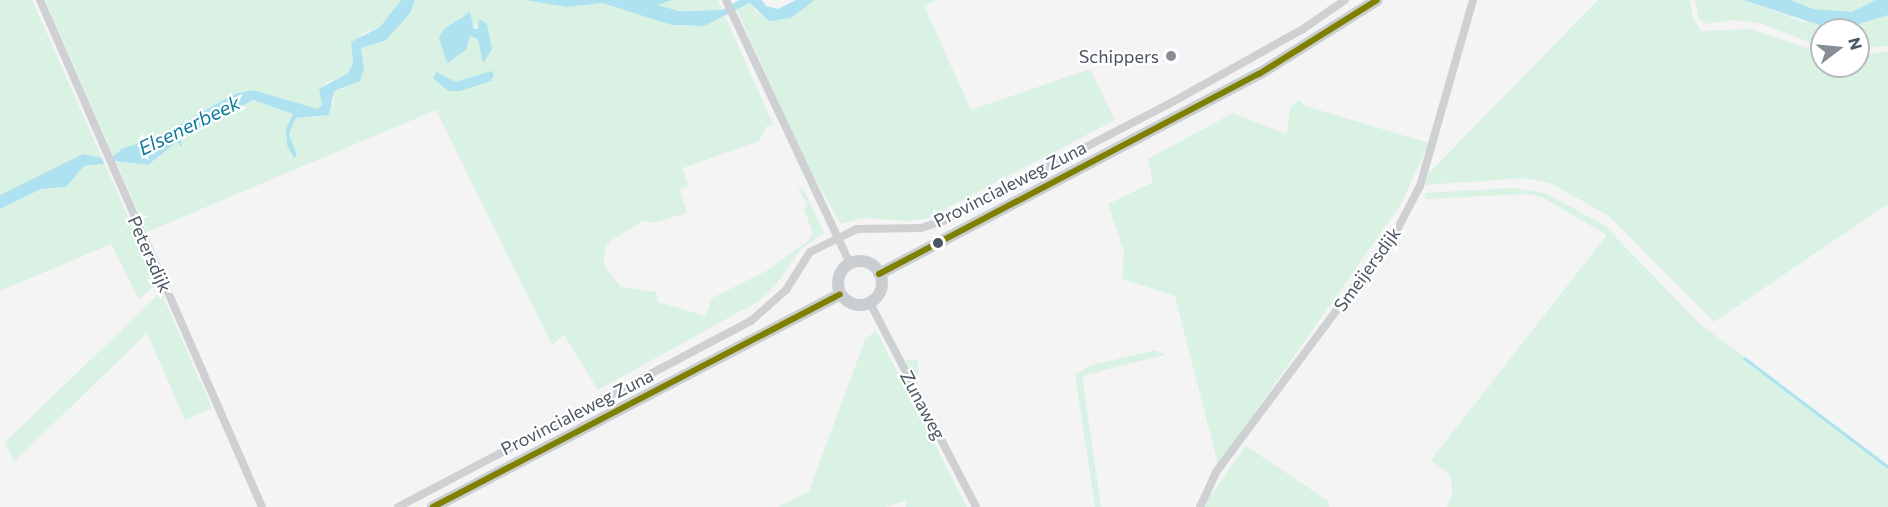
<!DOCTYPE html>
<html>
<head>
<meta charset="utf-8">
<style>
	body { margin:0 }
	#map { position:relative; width:1888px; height:507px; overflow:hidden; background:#f4f4f4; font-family:Commissioner,sans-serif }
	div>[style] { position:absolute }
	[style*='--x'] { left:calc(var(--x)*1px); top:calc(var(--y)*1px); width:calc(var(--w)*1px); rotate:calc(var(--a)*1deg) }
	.green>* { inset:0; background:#d9f2e3; transform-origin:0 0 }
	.water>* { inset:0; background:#aee2f0 }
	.stream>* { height:3px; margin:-1.5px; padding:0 1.5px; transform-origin:1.5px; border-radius:1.5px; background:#aee2f0 }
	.street>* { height:8px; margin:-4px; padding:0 4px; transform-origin:4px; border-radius:4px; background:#ced0d2 }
	.primary>* { height:12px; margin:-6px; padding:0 6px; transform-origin:6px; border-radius:6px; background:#caced1 }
	.primary>.ring { margin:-6px; padding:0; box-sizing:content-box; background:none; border:12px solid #caced1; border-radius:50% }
	.bus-1>* { height:6px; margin:-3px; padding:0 3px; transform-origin:3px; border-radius:3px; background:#808000 }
	.dots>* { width:16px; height:16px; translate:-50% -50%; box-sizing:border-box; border:3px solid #fff; border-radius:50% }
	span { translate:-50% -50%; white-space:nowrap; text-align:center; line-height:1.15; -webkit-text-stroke:4.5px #fff; paint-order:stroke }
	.poi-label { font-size:18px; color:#4a5661 }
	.right { translate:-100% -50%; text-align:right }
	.street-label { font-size:18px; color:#4a5661 }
	.water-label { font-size:20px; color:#0c7c9b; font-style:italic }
	.north { position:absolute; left:1810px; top:18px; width:60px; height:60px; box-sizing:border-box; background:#fff; border:2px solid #b7bbc0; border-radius:50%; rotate:74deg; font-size:16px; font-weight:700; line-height:24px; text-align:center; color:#4a5661 }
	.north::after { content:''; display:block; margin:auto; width:21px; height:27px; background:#868d94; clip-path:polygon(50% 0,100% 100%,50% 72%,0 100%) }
</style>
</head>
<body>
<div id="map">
	<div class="green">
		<div style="clip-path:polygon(0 0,32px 0,157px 282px,139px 300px,111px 244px,0 291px,0 209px,41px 189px,66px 187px,73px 175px,84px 166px,101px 165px,102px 159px,83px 154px,0 195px)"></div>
		<div style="clip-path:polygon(45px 0,401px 0,380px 27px,362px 34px,351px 51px,353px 63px,348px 73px,326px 83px,322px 105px,318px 109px,253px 90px,234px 94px,159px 136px,113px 155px)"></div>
		<div style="clip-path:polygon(evenodd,415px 0,525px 0,567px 7px,602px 3px,679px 26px,704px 26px,725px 16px,773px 124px,767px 126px,759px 141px,683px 168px,688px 186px,680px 189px,687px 213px,653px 223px,644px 220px,612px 240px,606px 247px,603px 264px,621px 287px,656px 292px,658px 302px,706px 316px,712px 298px,768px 270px,809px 240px,813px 234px,804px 209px,807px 204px,798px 189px,803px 188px,824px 233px,801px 249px,776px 285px,757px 302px,598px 390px,564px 335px,552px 345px,436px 110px,147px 232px,116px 162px,148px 165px,178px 142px,181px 146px,181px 140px,191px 132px,253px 100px,294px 114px,286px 129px,287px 145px,294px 157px,297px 155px,289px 134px,296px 118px,318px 117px,334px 102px,334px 90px,343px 89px,364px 69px,360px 48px,410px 13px,415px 0,462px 15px,479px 29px,485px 61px,478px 39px,469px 36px,447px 63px,440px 38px,462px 15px)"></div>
		<div style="clip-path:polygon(664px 0,718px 0,722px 10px,667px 10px,657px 5px)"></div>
		<div style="clip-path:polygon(815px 0,936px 0,924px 6px,971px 110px,1090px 69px,1115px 120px,928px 218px,911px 221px,862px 218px,841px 224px,808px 167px,737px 10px,751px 3px,757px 13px,791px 18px)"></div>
		<div style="clip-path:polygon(1598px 0,1690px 0,1693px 18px,1701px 31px,1750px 29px,1822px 53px,1822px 66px,1858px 66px,1858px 56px,1888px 51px,1888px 204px,1714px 322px,1609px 216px,1550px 183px,1525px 178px,1423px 185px,1427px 175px)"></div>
		<div style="clip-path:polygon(1695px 0,1743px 0,1804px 22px,1888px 15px,1888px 46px,1858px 48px,1858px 30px,1822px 30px,1822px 47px,1760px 23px,1733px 20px,1706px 24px,1699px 18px)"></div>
		<div style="clip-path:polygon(1791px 0,1875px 0,1853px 12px,1813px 9px)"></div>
		<div style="clip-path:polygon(1299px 100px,1305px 106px,1429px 143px,1401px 204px,1218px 465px,1175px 296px,1122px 279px,1124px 252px,1108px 204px,1153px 182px,1148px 159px,1233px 113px,1287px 134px,1290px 107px)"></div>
		<div style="clip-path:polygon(1512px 188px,1546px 193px,1605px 226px,1699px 323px,1888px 465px,1888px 507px,1447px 507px,1453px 492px,1450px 475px,1431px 460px,1607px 235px,1542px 197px,1526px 194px,1426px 199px,1425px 193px)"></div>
		<div style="clip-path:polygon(161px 292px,212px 408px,185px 420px,147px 333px,14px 462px,5px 442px)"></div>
		<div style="clip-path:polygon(876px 330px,967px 507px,908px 507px,905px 501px,885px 507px,778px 507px,809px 491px,865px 340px)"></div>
		<div style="clip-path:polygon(1155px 350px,1165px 355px,1082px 376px,1101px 507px,1095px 507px,1075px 374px,1092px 365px)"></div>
		<div style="left:906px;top:360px;width:12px;height:165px"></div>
		<div style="clip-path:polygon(1246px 446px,1328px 501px,1329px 507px,1202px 507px)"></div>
	</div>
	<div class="water">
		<div style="clip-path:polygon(401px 0,415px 0,410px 13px,386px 40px,361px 48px,364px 69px,360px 81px,334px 91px,329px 115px,296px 118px,289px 134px,297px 155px,294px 158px,287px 145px,286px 129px,293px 114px,253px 100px,191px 132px,181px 140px,182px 148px,177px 142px,148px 165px,114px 161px,113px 156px,122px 149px,159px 136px,234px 94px,253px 90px,318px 109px,322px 105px,319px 89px,348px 73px,353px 63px,351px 42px,380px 27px)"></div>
		<div style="clip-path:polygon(525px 0,672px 0,657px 5px,679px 11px,722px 10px,739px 0,762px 0,766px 6px,778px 9px,796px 0,815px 0,791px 18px,769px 21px,750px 3px,704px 26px,672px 25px,602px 3px,567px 7px)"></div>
		<div style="clip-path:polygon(1743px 0,1791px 0,1813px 9px,1852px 12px,1875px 0,1888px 0,1888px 15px,1852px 26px,1826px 27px)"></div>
		<div style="clip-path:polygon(470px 12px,474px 29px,478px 29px,479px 19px,487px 24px,492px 49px,483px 63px,478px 39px,470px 36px,466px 50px,447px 63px,439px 38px,444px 29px)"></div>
		<div style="clip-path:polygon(491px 71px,494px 74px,491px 81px,460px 91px,448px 91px,433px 78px,436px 72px,456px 82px)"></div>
		<div style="clip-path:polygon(83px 154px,102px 158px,104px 164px,84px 166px,66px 187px,41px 189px,0 209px,0 195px)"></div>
	</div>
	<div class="stream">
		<div style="--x:1744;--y:358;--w:181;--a:37.1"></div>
	</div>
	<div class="street">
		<div style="--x:40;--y:0;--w:553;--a:66.35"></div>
		<div style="--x:726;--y:0;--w:292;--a:64.8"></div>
		<div style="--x:870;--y:303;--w:230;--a:62.5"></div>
		<div style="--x:398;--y:507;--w:399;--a:-27.8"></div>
		<div style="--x:751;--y:321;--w:47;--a:-41.5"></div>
		<div style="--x:786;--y:290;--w:45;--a:-57.7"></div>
		<div style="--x:810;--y:252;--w:52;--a:-26.1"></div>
		<div style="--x:857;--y:229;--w:64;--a:-0.9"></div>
		<div style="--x:921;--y:228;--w:23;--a:-18"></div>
		<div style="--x:943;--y:221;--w:252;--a:-27.4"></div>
		<div style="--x:1167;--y:105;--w:156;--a:-29.2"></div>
		<div style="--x:1303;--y:29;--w:51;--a:-34.6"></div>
		<div style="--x:1200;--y:507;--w:38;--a:-65"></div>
		<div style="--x:1216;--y:472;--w:304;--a:-53.3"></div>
		<div style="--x:1398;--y:228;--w:47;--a:-62.4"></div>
		<div style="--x:1420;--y:186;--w:193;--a:-74.1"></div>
	</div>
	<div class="primary">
		<div class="ring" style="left:838px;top:261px;width:32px;height:32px"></div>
		<div style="--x:879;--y:274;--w:429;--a:-27.8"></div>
		<div style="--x:1259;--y:74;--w:139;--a:-32.1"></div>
		<div style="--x:433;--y:507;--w:459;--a:-27.6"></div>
	</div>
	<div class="bus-1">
		<div style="--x:879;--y:274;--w:429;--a:-27.8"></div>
		<div style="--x:1259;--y:74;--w:139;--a:-32.1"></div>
		<div style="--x:433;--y:507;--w:459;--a:-27.6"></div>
	</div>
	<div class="dots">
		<div style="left:1171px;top:56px;background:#868d94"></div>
		<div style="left:938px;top:243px;background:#4a5661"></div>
	</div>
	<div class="poi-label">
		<span class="right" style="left:1159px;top:56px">Schippers</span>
	</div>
	<div class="street-label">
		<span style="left:1010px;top:184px;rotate:-27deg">Provincialeweg Zuna</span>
		<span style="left:150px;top:254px;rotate:66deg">Petersdijk</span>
		<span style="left:1367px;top:269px;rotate:-54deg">Smeijersdijk</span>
		<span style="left:923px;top:405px;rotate:62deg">Zunaweg</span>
		<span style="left:577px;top:412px;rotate:-27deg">Provincialeweg Zuna</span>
	</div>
	<div class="water-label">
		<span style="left:189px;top:125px;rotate:-26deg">Elsenerbeek</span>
	</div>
	<div class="north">N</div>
</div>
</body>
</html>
